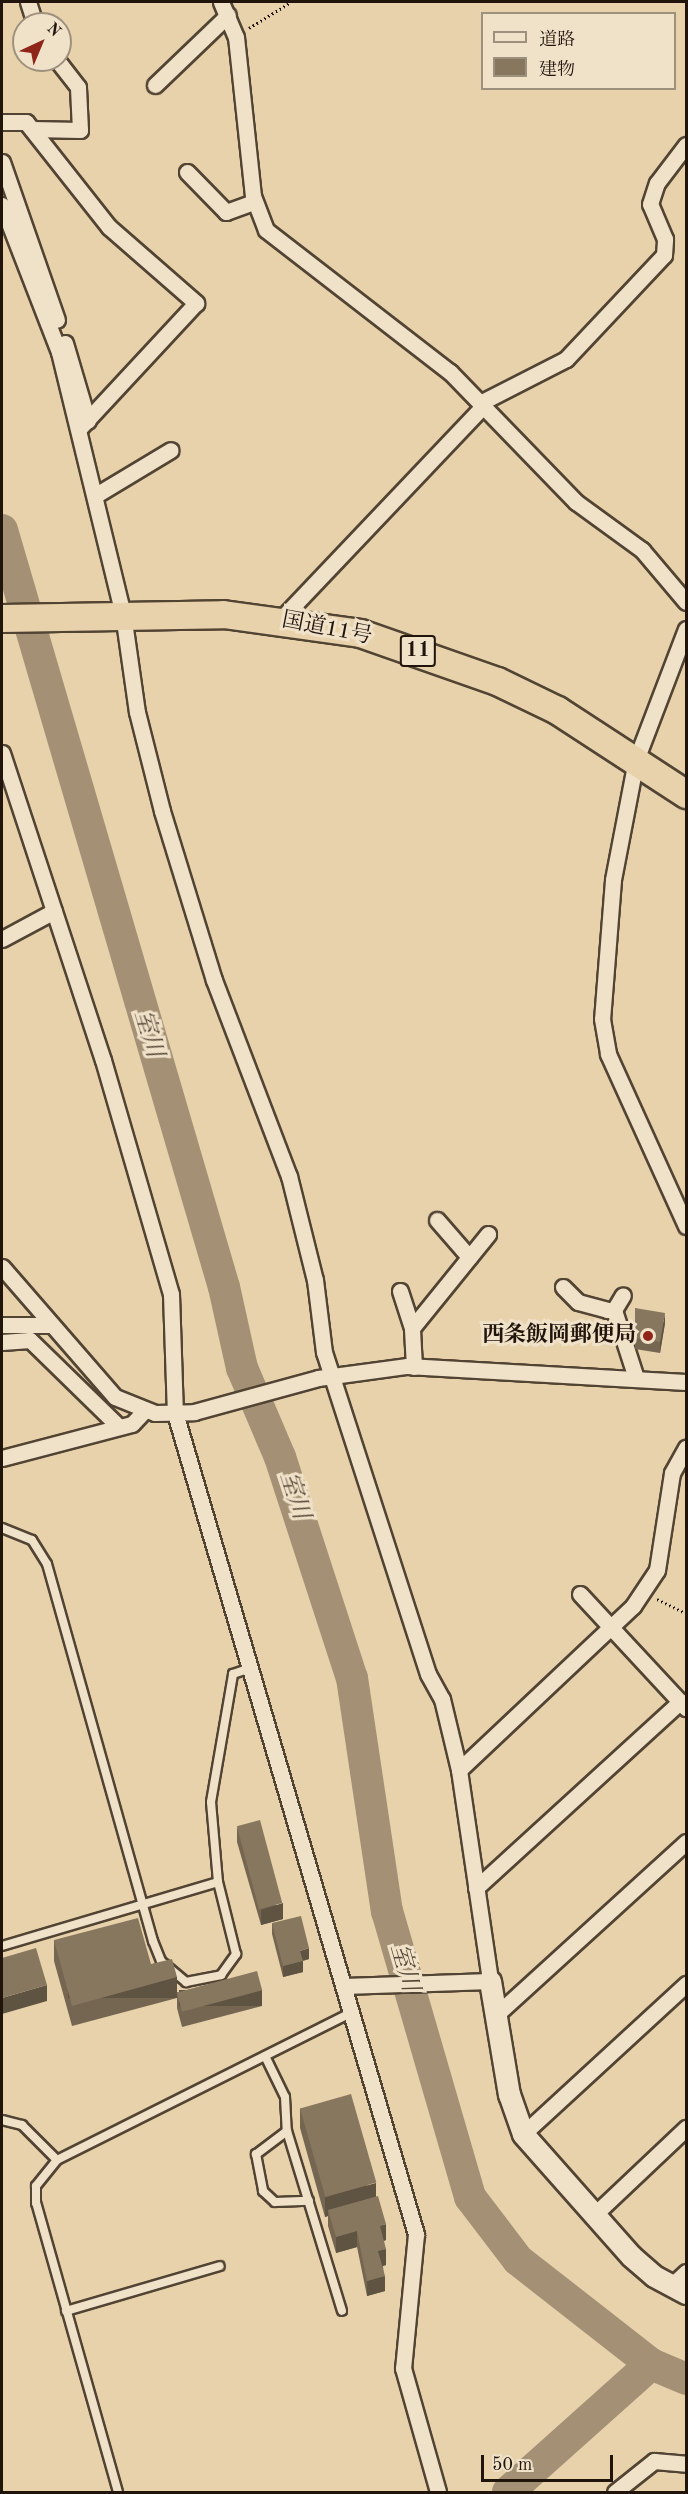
<!DOCTYPE html>
<html>
<head>
<meta charset="utf-8">
<style>
	body { margin:0 }
	#map { position:relative; width:688px; height:2494px; overflow:hidden; background:#e8d2ac; font-family:"Old Standard TT","Noto Serif JP",serif }
	div>[style] { position:absolute }
	[style*='--x'] { left:calc(var(--x)*1px); top:calc(var(--y)*1px); width:calc(var(--w)*1px); rotate:calc(var(--a)*1deg) }
	.river>* { height:32px; margin:-16px; padding:0 16px; transform-origin:16px; border-radius:16px; background:#a49175 }
	.path>* { height:3px; margin-top:-1.5px; transform-origin:0; background:repeating-linear-gradient(90deg,#20140b 0 1.5px,transparent 0 4.5px) }
	.roads { filter:drop-shadow(2px 0 #524433) drop-shadow(-2px 0 #524433) drop-shadow(0 2px #524433) drop-shadow(0 -2px #524433) }
	.lane>* { height:8px; margin:-4px; padding:0 4px; transform-origin:4px; border-radius:4px; background:#f0e2c9 }
	.street>* { height:15px; margin:-7.5px; padding:0 7.5px; transform-origin:7.5px; border-radius:7.5px; background:#f0e2c9 }
	.secondary>* { height:21px; margin:-10.5px; padding:0 10.5px; transform-origin:10.5px; border-radius:10.5px; background:#f0e2c9 }
	.highway>* { height:27px; margin:-13.5px; padding:0 13.5px; transform-origin:13.5px; border-radius:13.5px; background:#e8d2ac }
	.wall>* { inset:0; background:#756652 }
	.shaded-wall>* { inset:0; background:#5f5342; transform-origin:0 0 }
	.building>* { inset:0; background:#88775f; transform-origin:0 0 }
	.dots>* { width:16px; height:16px; translate:-50% -50%; box-sizing:border-box; border:3px solid #f0e2c9; border-radius:50% }
	span { translate:-50% -50%; white-space:nowrap; text-align:center; line-height:1.15; -webkit-text-stroke:6px #f0e2c9; paint-order:stroke }
	.shield-label span { padding:2px 4px; background:#f0e2c9; border:2px solid; border-radius:4px; -webkit-text-stroke-width:0 }
	.shield-label { font-size:21px; color:#20140b; font-weight:700 }
	.street-label { font-size:22px; color:#20140b }
	.poi-label { font-size:22px; color:#20140b; font-weight:700 }
	.right { translate:-100% -50%; text-align:right }
	.water-label { font-size:24px; color:#554635; font-style:italic }
	.frame { position:absolute; inset:0; border:3px solid #20140b; pointer-events:none }
	.legend { position:absolute; left:481px; top:12px; width:195px; height:78px; box-sizing:border-box; background:#f0e2c9; border:2px solid #9d907d; margin:0; padding:8px 10px; list-style:none; font-size:18px; color:#20140b }
	.legend li { display:flex; align-items:center; gap:12px; height:30px }
	.legend b { width:30px; border:2px solid #9d907d }
	.north { position:absolute; left:12px; top:12px; width:60px; height:60px; box-sizing:border-box; background:#f0e2c9; border:2px solid #9d907d; border-radius:50%; rotate:44deg; font-size:16px; font-weight:700; line-height:24px; text-align:center; color:#20140b }
	.north::after { content:''; display:block; margin:auto; width:21px; height:27px; background:#8f2418; clip-path:polygon(50% 0,100% 100%,50% 72%,0 100%) }
	.scale { position:absolute; left:481px; top:2455px; width:132px; height:27px; box-sizing:border-box; border:3px solid #20140b; border-top:0; padding-left:8px; font-size:18px; line-height:21px; white-space:nowrap; color:#20140b; -webkit-text-stroke:4px #f0e2c9; paint-order:stroke }
</style>
</head>
<body>
<div id="map">
	<div class="river">
		<div style="--x:2;--y:530;--w:789;--a:73.66"></div>
		<div style="--x:224;--y:1287;--w:83;--a:77.5"></div>
		<div style="--x:242;--y:1368;--w:97;--a:66.9"></div>
		<div style="--x:280;--y:1457;--w:232;--a:72"></div>
		<div style="--x:352;--y:1678;--w:236;--a:81.5"></div>
		<div style="--x:387;--y:1911;--w:298;--a:73.8"></div>
		<div style="--x:470;--y:2197;--w:79;--a:52.7"></div>
		<div style="--x:518;--y:2260;--w:169;--a:38"></div>
		<div style="--x:651;--y:2364;--w:38;--a:23"></div>
		<div style="--x:508;--y:2492;--w:192;--a:-41.8"></div>
	</div>
	<div class="path">
		<div style="--x:249;--y:28;--w:49;--a:-31.8"></div>
		<div style="--x:657;--y:1599;--w:32;--a:26"></div>
	</div>
	<div class="roads">
		<div class="lane">
			<div style="--x:2;--y:1528;--w:32;--a:22"></div>
			<div style="--x:32;--y:1540;--w:28;--a:58"></div>
			<div style="--x:47;--y:1564;--w:392;--a:74.3"></div>
			<div style="--x:153;--y:1941;--w:22;--a:68"></div>
			<div style="--x:161;--y:1961;--w:33;--a:40"></div>
			<div style="--x:186;--y:1982;--w:36;--a:-11"></div>
			<div style="--x:221;--y:1975;--w:26;--a:-54"></div>
			<div style="--x:236;--y:1954;--w:74;--a:-104"></div>
			<div style="--x:2;--y:1946;--w:225;--a:-16.5"></div>
			<div style="--x:218;--y:1882;--w:80;--a:-95"></div>
			<div style="--x:211;--y:1802;--w:130;--a:-80.2"></div>
			<div style="--x:233;--y:1674;--w:18;--a:-19"></div>
			<div style="--x:266;--y:2058;--w:43;--a:64"></div>
			<div style="--x:285;--y:2097;--w:34;--a:87"></div>
			<div style="--x:287;--y:2131;--w:188;--a:73"></div>
			<div style="--x:2;--y:2120;--w:21;--a:14"></div>
			<div style="--x:22;--y:2125;--w:49;--a:45"></div>
			<div style="--x:287;--y:2131;--w:39;--a:143"></div>
			<div style="--x:256;--y:2154;--w:38;--a:79"></div>
			<div style="--x:263;--y:2191;--w:16;--a:43"></div>
			<div style="--x:275;--y:2202;--w:34;--a:-2"></div>
			<div style="--x:66;--y:2311;--w:160;--a:-16.3"></div>
			<div style="--x:118;--y:2492;--w:300;--a:-105.8"></div>
			<div style="--x:36;--y:2203;--w:17;--a:-90"></div>
			<div style="--x:36;--y:2186;--w:33;--a:-51"></div>
			<div style="--x:57;--y:2160;--w:329;--a:-26.6"></div>
		</div>
		<div class="street">
			<div style="--x:28;--y:2;--w:23;--a:72"></div>
			<div style="--x:221;--y:2;--w:38;--a:67"></div>
			<div style="--x:236;--y:37;--w:160;--a:83.9"></div>
			<div style="--x:253;--y:196;--w:36;--a:69"></div>
			<div style="--x:266;--y:230;--w:232;--a:37.7"></div>
			<div style="--x:450;--y:372;--w:181;--a:45.9"></div>
			<div style="--x:576;--y:502;--w:82;--a:36"></div>
			<div style="--x:642;--y:550;--w:68;--a:49.8"></div>
			<div style="--x:155;--y:85;--w:101;--a:-43.8"></div>
			<div style="--x:2;--y:122;--w:24;--a:0"></div>
			<div style="--x:26;--y:122;--w:134;--a:51.7"></div>
			<div style="--x:109;--y:227;--w:116;--a:41.1"></div>
			<div style="--x:196;--y:303;--w:172;--a:132.9"></div>
			<div style="--x:32;--y:129;--w:48;--a:1.2"></div>
			<div style="--x:80;--y:130;--w:43;--a:-92.7"></div>
			<div style="--x:78;--y:87;--w:34;--a:-128"></div>
			<div style="--x:2;--y:162;--w:167;--a:70.8"></div>
			<div style="--x:187;--y:172;--w:56;--a:45.7"></div>
			<div style="--x:226;--y:212;--w:30;--a:-20"></div>
			<div style="--x:2;--y:205;--w:158;--a:68.8"></div>
			<div style="--x:59;--y:352;--w:270;--a:76.3"></div>
			<div style="--x:123;--y:614;--w:99;--a:81.9"></div>
			<div style="--x:137;--y:712;--w:102;--a:75.8"></div>
			<div style="--x:162;--y:811;--w:177;--a:72.9"></div>
			<div style="--x:214;--y:980;--w:210;--a:69.1"></div>
			<div style="--x:289;--y:1176;--w:107;--a:76"></div>
			<div style="--x:315;--y:1280;--w:73;--a:82.9"></div>
			<div style="--x:324;--y:1352;--w:338;--a:72.1"></div>
			<div style="--x:428;--y:1674;--w:29;--a:61"></div>
			<div style="--x:442;--y:1699;--w:73;--a:76.5"></div>
			<div style="--x:459;--y:1770;--w:213;--a:81.6"></div>
			<div style="--x:490;--y:1981;--w:146;--a:178"></div>
			<div style="--x:65;--y:343;--w:81;--a:73.6"></div>
			<div style="--x:480;--y:403;--w:97;--a:-27.1"></div>
			<div style="--x:566;--y:359;--w:143;--a:-46.7"></div>
			<div style="--x:664;--y:255;--w:16;--a:-86"></div>
			<div style="--x:665;--y:239;--w:38;--a:-113"></div>
			<div style="--x:650;--y:204;--w:22;--a:-72"></div>
			<div style="--x:657;--y:183;--w:48;--a:-52.7"></div>
			<div style="--x:96;--y:495;--w:87;--a:-31"></div>
			<div style="--x:281;--y:619;--w:294;--a:-46.5"></div>
			<div style="--x:686;--y:629;--w:140;--a:110.9"></div>
			<div style="--x:636;--y:760;--w:122;--a:100.9"></div>
			<div style="--x:613;--y:880;--w:139;--a:94.5"></div>
			<div style="--x:602;--y:1019;--w:36;--a:80"></div>
			<div style="--x:608;--y:1054;--w:189;--a:65.6"></div>
			<div style="--x:2;--y:753;--w:323;--a:71.8"></div>
			<div style="--x:103;--y:1060;--w:244;--a:73.8"></div>
			<div style="--x:171;--y:1294;--w:119;--a:88.1"></div>
			<div style="--x:175;--y:1413;--w:856;--a:73.64"></div>
			<div style="--x:416;--y:2234;--w:135;--a:95.5"></div>
			<div style="--x:403;--y:2368;--w:129;--a:74.2"></div>
			<div style="--x:2;--y:939;--w:59;--a:-28.3"></div>
			<div style="--x:437;--y:1220;--w:49;--a:49.1"></div>
			<div style="--x:2;--y:1267;--w:172;--a:49"></div>
			<div style="--x:115;--y:1397;--w:43;--a:21.8"></div>
			<div style="--x:155;--y:1413;--w:39;--a:-1"></div>
			<div style="--x:194;--y:1412;--w:129;--a:-15.3"></div>
			<div style="--x:318;--y:1378;--w:90;--a:-7.7"></div>
			<div style="--x:407;--y:1366;--w:279;--a:3.3"></div>
			<div style="--x:563;--y:1287;--w:21;--a:45"></div>
			<div style="--x:578;--y:1302;--w:30;--a:15"></div>
			<div style="--x:607;--y:1310;--w:7;--a:0"></div>
			<div style="--x:614;--y:1310;--w:17;--a:-59"></div>
			<div style="--x:400;--y:1291;--w:39;--a:72"></div>
			<div style="--x:614;--y:1310;--w:71;--a:72.1"></div>
			<div style="--x:2;--y:1325;--w:49;--a:0"></div>
			<div style="--x:2;--y:1342;--w:28;--a:-4"></div>
			<div style="--x:30;--y:1340;--w:123;--a:44.3"></div>
			<div style="--x:414;--y:1367;--w:39;--a:-93"></div>
			<div style="--x:412;--y:1328;--w:121;--a:-51"></div>
			<div style="--x:2;--y:1458;--w:134;--a:-14.7"></div>
			<div style="--x:132;--y:1424;--w:19;--a:-47"></div>
			<div style="--x:580;--y:1594;--w:156;--a:47.1"></div>
			<div style="--x:459;--y:1770;--w:239;--a:-43.3"></div>
			<div style="--x:633;--y:1606;--w:43;--a:-56.3"></div>
			<div style="--x:657;--y:1570;--w:98;--a:-81.2"></div>
			<div style="--x:672;--y:1473;--w:29;--a:-61"></div>
			<div style="--x:476;--y:1888;--w:277;--a:-42.4"></div>
			<div style="--x:496;--y:2015;--w:257;--a:-42.3"></div>
			<div style="--x:523;--y:2134;--w:222;--a:-42.6"></div>
			<div style="--x:594;--y:2215;--w:127;--a:-43.4"></div>
			<div style="--x:670;--y:2287;--w:22;--a:-43"></div>
			<div style="--x:615;--y:2492;--w:50;--a:-38.5"></div>
			<div style="--x:654;--y:2461;--w:32;--a:5"></div>
		</div>
		<div class="secondary">
			<div style="--x:490;--y:1981;--w:115;--a:80.5"></div>
			<div style="--x:509;--y:2094;--w:42;--a:70.7"></div>
			<div style="--x:523;--y:2134;--w:163;--a:48.5"></div>
			<div style="--x:631;--y:2256;--w:30;--a:41"></div>
			<div style="--x:654;--y:2276;--w:36;--a:28"></div>
		</div>
		<div class="highway">
			<div style="--x:2;--y:618;--w:221;--a:-1"></div>
			<div style="--x:223;--y:614;--w:138;--a:7.9"></div>
			<div style="--x:360;--y:633;--w:145;--a:19.3"></div>
			<div style="--x:497;--y:681;--w:67;--a:25.8"></div>
			<div style="--x:557;--y:710;--w:154;--a:33.1"></div>
		</div>
	</div>
	<div class="wall">
		<div style="clip-path:polygon(635px 1308px,665px 1323px,660px 1353px,635px 1349px)"></div>
		<div style="clip-path:polygon(237px 1827px,283px 1919px,261px 1925px,237px 1842px)"></div>
		<div style="clip-path:polygon(272px 1923px,309px 1959px,303px 1961px,303px 1972px,283px 1977px,272px 1934px)"></div>
		<div style="clip-path:polygon(54px 1940px,151px 1964px,177px 1992px,262px 2006px,182px 2027px,177px 2008px,177px 1998px,72px 2026px,54px 1961px)"></div>
		<div style="clip-path:polygon(300px 2108px,376px 2196px,386px 2240px,384px 2241px,386px 2265px,383px 2266px,385px 2291px,367px 2296px,357px 2247px,336px 2253px,328px 2226px,328px 2216px,325px 2217px,300px 2128px)"></div>
	</div>
	<div class="shaded-wall">
		<div style="clip-path:polygon(665px 1313px,665px 1323px,660px 1353px,660px 1342px)"></div>
		<div style="clip-path:polygon(283px 1903px,283px 1919px,261px 1925px,261px 1910px)"></div>
		<div style="clip-path:polygon(309px 1948px,309px 1959px,300px 1961px,300px 1951px)"></div>
		<div style="clip-path:polygon(303px 1961px,303px 1972px,283px 1977px,283px 1966px)"></div>
		<div style="left:177px;top:1977px;width:21px;height:109px;rotate:90deg"></div>
		<div style="clip-path:polygon(47px 1985px,47px 2001px,2px 2014px,2px 1998px)"></div>
		<div style="left:262px;top:1990px;width:16px;height:83px;rotate:90deg"></div>
		<div style="clip-path:polygon(376px 2183px,376px 2203px,328px 2210px,328px 2216px,325px 2217px,325px 2197px)"></div>
		<div style="clip-path:polygon(386px 2224px,386px 2240px,380px 2242px,380px 2226px)"></div>
		<div style="clip-path:polygon(357px 2231px,357px 2247px,336px 2253px,336px 2237px)"></div>
		<div style="clip-path:polygon(386px 2249px,386px 2265px,378px 2267px,378px 2251px)"></div>
		<div style="clip-path:polygon(385px 2276px,385px 2291px,367px 2296px,367px 2281px)"></div>
	</div>
	<div class="building">
		<div style="clip-path:polygon(635px 1308px,665px 1313px,660px 1342px,635px 1338px)"></div>
		<div style="left:260px;top:1820px;width:86px;height:24px;rotate:75deg"></div>
		<div style="clip-path:polygon(301px 1916px,309px 1948px,300px 1951px,303px 1961px,283px 1966px,272px 1923px)"></div>
		<div style="clip-path:polygon(138px 1918px,151px 1964px,172px 1959px,177px 1977px,72px 2006px,54px 1940px)"></div>
		<div style="clip-path:polygon(36px 1948px,47px 1985px,2px 1998px,2px 1958px)"></div>
		<div style="left:257px;top:1971px;width:20px;height:83px;rotate:75deg"></div>
		<div style="left:351px;top:2094px;width:92px;height:53px;rotate:74deg"></div>
		<div style="clip-path:polygon(378px 2196px,386px 2224px,380px 2226px,386px 2249px,378px 2251px,385px 2276px,367px 2281px,357px 2231px,336px 2237px,328px 2210px)"></div>
	</div>
	<div class="dots">
		<div style="left:648px;top:1336px;background:#8f2418"></div>
	</div>
	<div class="shield-label">
		<span style="left:418px;top:651px">11</span>
	</div>
	<div class="street-label">
		<span style="left:327px;top:629px;rotate:11deg">国道11号</span>
	</div>
	<div class="poi-label">
		<span class="right" style="left:636px;top:1336px">西条飯岡郵便局</span>
	</div>
	<div class="water-label">
		<span style="left:147px;top:1034px;rotate:73deg">室川</span>
		<span style="left:293px;top:1496px;rotate:72deg">室川</span>
		<span style="left:403px;top:1968px;rotate:74deg">室川</span>
	</div>
	<div class="frame"></div>
	<ul class="legend">
	<li><b style="height:8px;background:#f0e2c9"></b>道路</li>
	<li><b style="height:16px;background:#88775f"></b>建物</li>
	</ul>
	<div class="north">N</div>
	<div class="scale">50 m</div>
</div>
</body>
</html>
